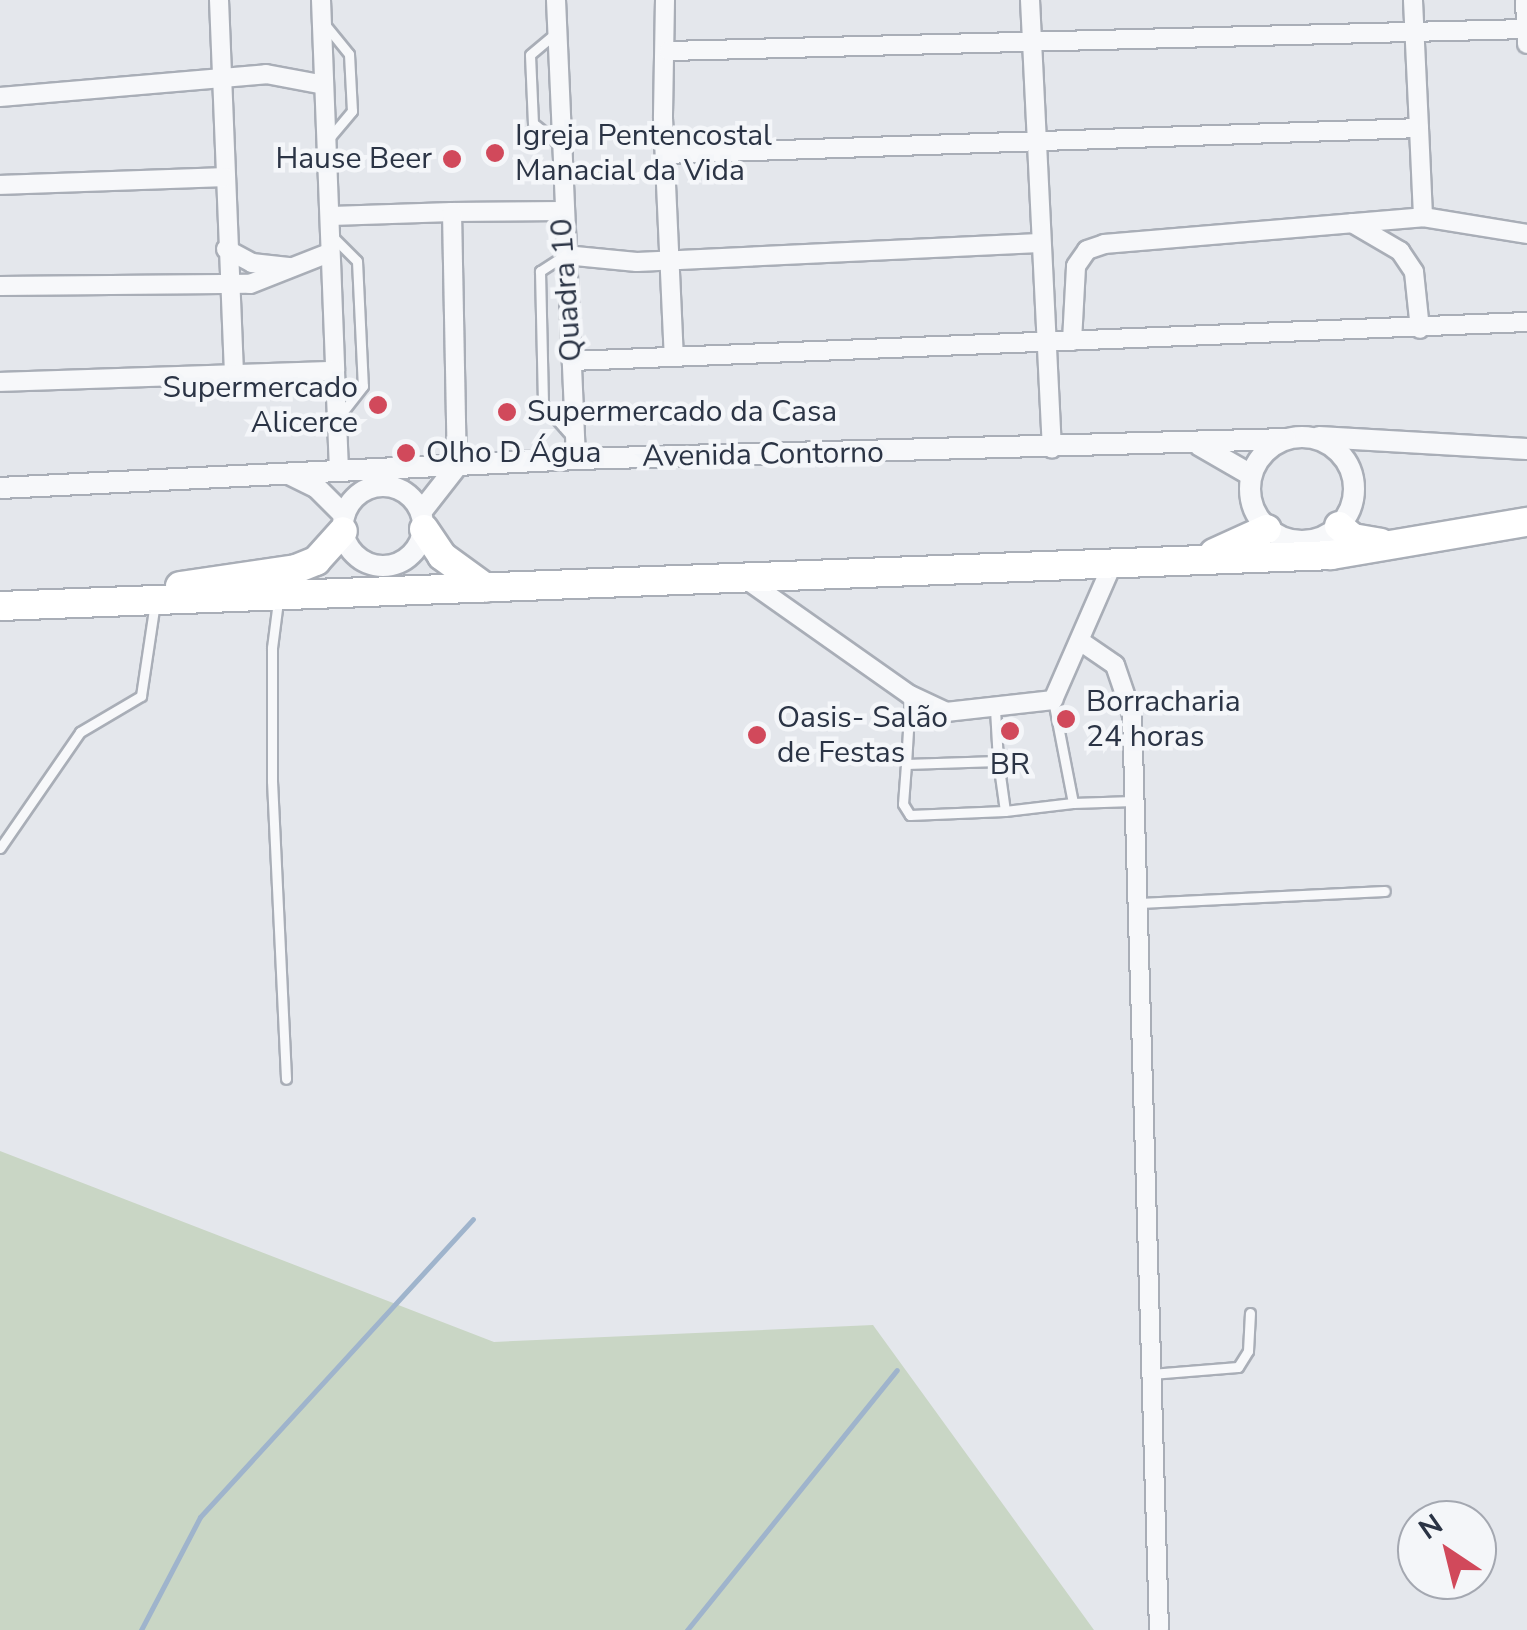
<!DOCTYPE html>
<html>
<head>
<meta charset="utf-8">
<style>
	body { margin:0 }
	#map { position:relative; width:1527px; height:1630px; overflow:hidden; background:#e4e7ec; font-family:"Nunito Sans",sans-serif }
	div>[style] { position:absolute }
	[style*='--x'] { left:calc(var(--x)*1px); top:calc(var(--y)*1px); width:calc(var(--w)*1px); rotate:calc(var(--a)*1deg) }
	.green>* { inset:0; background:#c9d6c5 }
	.stream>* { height:5px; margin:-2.5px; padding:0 2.5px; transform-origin:2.5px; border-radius:2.5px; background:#9fb4cc }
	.roads { filter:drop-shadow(2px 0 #a9aeb7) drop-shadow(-2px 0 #a9aeb7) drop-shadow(0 2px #a9aeb7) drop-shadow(0 -2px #a9aeb7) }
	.service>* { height:9px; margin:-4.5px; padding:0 4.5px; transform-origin:4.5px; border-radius:4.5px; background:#f7f8fa }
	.minor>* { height:18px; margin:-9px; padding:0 9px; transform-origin:9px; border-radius:9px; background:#f7f8fa }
	.tertiary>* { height:20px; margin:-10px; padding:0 10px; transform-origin:10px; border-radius:10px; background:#f7f8fa }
	.tertiary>.ring { margin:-10px; padding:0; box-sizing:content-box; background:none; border:20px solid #f7f8fa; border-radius:50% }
	.trunk>* { height:28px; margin:-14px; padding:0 14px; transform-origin:14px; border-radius:14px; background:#fff }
	.dots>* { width:28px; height:28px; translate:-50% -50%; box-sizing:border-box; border:5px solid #f4f6f9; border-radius:50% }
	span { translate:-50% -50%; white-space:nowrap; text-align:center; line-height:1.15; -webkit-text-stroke:9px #f4f6f9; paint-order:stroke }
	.poi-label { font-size:30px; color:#2b3445 }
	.left { translate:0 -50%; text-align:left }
	.right { translate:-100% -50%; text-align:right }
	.street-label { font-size:30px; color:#2b3445 }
	.north { position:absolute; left:1397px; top:1500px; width:100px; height:100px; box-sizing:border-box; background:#f4f6f9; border:2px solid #a4a8b1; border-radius:50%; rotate:325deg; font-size:28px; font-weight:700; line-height:40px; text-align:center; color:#2b3445 }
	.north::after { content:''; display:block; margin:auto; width:35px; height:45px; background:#d1495b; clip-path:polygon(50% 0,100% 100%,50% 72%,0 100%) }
</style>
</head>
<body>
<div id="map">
	<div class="green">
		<div style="clip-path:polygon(0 1151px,494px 1342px,873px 1325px,1094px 1630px,0 1630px)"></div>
	</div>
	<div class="stream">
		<div style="--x:141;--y:1630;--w:127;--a:-62.4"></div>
		<div style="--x:200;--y:1517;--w:404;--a:-47.5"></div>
		<div style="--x:687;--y:1630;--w:334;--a:-51.1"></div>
	</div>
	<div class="roads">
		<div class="service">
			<div style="--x:323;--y:22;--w:41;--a:50.9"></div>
			<div style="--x:349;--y:54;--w:57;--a:87"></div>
			<div style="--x:352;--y:111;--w:38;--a:130"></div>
			<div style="--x:557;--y:32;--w:35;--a:140"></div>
			<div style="--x:530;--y:55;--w:68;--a:87.5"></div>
			<div style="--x:533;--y:123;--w:35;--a:39"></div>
			<div style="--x:332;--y:236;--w:35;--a:45"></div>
			<div style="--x:357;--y:261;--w:125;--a:87.3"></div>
			<div style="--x:363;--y:386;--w:41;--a:128"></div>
			<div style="--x:565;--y:255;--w:30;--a:147"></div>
			<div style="--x:540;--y:271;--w:133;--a:88.7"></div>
			<div style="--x:543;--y:404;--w:44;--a:48.7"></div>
			<div style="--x:278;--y:601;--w:47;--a:97.3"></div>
			<div style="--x:272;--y:648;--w:133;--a:90"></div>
			<div style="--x:272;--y:781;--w:298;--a:87.3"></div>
			<div style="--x:910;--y:697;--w:67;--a:93.4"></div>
			<div style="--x:906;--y:764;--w:92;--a:-1.9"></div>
			<div style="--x:998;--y:761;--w:52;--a:-93.3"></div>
			<div style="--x:1053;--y:700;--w:105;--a:79"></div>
			<div style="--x:1073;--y:803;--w:60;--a:-1.9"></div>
			<div style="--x:998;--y:761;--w:50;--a:82"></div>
			<div style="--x:1005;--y:811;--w:68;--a:-6.7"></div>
			<div style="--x:906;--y:764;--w:40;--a:94.3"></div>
			<div style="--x:903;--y:804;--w:13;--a:58"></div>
			<div style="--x:910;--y:815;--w:95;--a:-2.4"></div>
			<div style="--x:0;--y:848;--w:141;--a:-55.4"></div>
			<div style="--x:80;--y:732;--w:71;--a:-30.5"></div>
			<div style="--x:141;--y:696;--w:95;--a:-81.5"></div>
			<div style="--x:1139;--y:903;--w:246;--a:-2.8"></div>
			<div style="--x:1151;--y:1374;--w:87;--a:-4.6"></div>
			<div style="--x:1238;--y:1367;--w:19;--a:-58"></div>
			<div style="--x:1248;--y:1351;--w:38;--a:-87"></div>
		</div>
		<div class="minor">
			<div style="--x:219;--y:0;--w:374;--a:87.7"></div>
			<div style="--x:321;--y:0;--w:371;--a:87.8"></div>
			<div style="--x:556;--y:0;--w:459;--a:87.5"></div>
			<div style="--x:665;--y:0;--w:118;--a:91"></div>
			<div style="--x:663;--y:118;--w:239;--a:87.4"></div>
			<div style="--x:1030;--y:0;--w:449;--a:87.2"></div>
			<div style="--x:1525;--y:0;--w:44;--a:87.4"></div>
			<div style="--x:669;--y:51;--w:858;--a:-1.47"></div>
			<div style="--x:0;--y:97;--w:267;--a:-4.9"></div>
			<div style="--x:266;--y:74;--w:59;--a:10.7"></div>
			<div style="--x:1419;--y:128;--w:89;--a:87.4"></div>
			<div style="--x:665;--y:154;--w:754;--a:-1.97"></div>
			<div style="--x:1419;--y:128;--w:128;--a:-92.7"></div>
			<div style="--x:0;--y:185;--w:225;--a:-2"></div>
			<div style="--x:452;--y:212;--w:110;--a:-0.5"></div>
			<div style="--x:331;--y:216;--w:121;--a:-1.9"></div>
			<div style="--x:452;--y:212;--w:254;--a:88.9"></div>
			<div style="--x:1352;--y:223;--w:56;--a:30.3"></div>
			<div style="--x:1400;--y:251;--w:25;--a:56"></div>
			<div style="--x:1414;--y:272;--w:57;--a:84"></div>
			<div style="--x:226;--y:249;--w:30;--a:28"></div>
			<div style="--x:252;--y:263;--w:39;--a:6"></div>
			<div style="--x:565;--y:255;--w:72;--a:5.6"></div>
			<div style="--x:637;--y:262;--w:403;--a:-2.7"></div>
			<div style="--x:0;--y:286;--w:250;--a:-0.5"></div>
			<div style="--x:250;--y:284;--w:85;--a:-21.4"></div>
			<div style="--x:1072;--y:341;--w:75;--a:-86.9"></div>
			<div style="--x:1076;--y:266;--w:19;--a:-55"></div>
			<div style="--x:1087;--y:250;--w:18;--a:-19"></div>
			<div style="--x:1104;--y:244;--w:320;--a:-4.8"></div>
			<div style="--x:1423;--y:217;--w:105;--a:9.3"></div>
			<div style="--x:572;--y:361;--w:956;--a:-2.34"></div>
			<div style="--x:0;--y:382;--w:335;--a:-1.9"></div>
			<div style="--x:335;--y:371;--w:100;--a:87.7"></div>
			<div style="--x:744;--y:578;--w:203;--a:35.2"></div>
			<div style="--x:910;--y:695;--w:40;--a:25"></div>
			<div style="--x:946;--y:712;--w:108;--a:-6.4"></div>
			<div style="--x:1053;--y:700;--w:145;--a:-66.4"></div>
			<div style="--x:1080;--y:641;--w:42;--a:34.4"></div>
			<div style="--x:1115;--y:665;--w:53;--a:71.2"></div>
			<div style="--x:1132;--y:715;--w:915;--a:88.31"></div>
		</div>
		<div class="tertiary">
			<div class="ring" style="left:1250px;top:437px;width:84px;height:84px"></div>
			<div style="--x:1319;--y:437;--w:208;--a:3.3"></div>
			<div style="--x:1199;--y:445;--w:60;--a:30"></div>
			<div style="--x:289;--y:474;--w:30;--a:26"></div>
			<div style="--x:316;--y:487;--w:40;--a:45"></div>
			<div class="ring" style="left:343px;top:486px;width:60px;height:60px"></div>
			<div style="--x:0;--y:488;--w:577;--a:-2.88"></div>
			<div style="--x:576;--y:459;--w:710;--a:-1.61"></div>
			<div style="--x:421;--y:512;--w:58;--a:-52"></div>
		</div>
		<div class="trunk">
			<div style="--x:1339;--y:526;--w:18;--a:41"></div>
			<div style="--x:1353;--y:538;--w:28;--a:10"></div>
			<div style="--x:424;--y:529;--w:32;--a:56"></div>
			<div style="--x:442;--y:556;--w:54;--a:36"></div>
			<div style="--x:1214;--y:553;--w:58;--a:-24.4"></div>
			<div style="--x:180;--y:586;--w:117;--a:-8.3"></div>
			<div style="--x:296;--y:569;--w:22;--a:-22"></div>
			<div style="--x:316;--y:561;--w:40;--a:-48"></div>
			<div style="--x:0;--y:606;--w:1332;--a:-2.19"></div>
			<div style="--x:1331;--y:555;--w:199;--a:-9.6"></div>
		</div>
	</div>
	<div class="dots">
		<div style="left:495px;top:153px;background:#d1495b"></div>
		<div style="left:452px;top:159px;background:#d1495b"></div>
		<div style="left:378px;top:405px;background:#d1495b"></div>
		<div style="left:507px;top:412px;background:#d1495b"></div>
		<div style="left:406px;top:453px;background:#d1495b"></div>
		<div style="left:1066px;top:719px;background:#d1495b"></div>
		<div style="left:1010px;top:731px;background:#d1495b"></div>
		<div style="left:757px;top:735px;background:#d1495b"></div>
	</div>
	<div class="poi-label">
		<span class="left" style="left:515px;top:153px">Igreja Pentencostal<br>Manacial da Vida</span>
		<span class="right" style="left:432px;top:159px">Hause Beer</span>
		<span class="right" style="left:358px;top:405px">Supermercado<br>Alicerce</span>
		<span class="left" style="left:527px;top:412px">Supermercado da Casa</span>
		<span class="left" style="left:426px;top:453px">Olho D Água</span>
		<span class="left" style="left:1086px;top:719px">Borracharia<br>24 horas</span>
		<span class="left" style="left:777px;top:735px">Oasis- Salão<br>de Festas</span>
		<span style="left:1010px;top:765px">BR</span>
	</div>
	<div class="street-label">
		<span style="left:567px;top:290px;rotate:-94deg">Quadra 10</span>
		<span style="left:763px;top:455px;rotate:-1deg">Avenida Contorno</span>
	</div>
	<div class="north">N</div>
</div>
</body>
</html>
